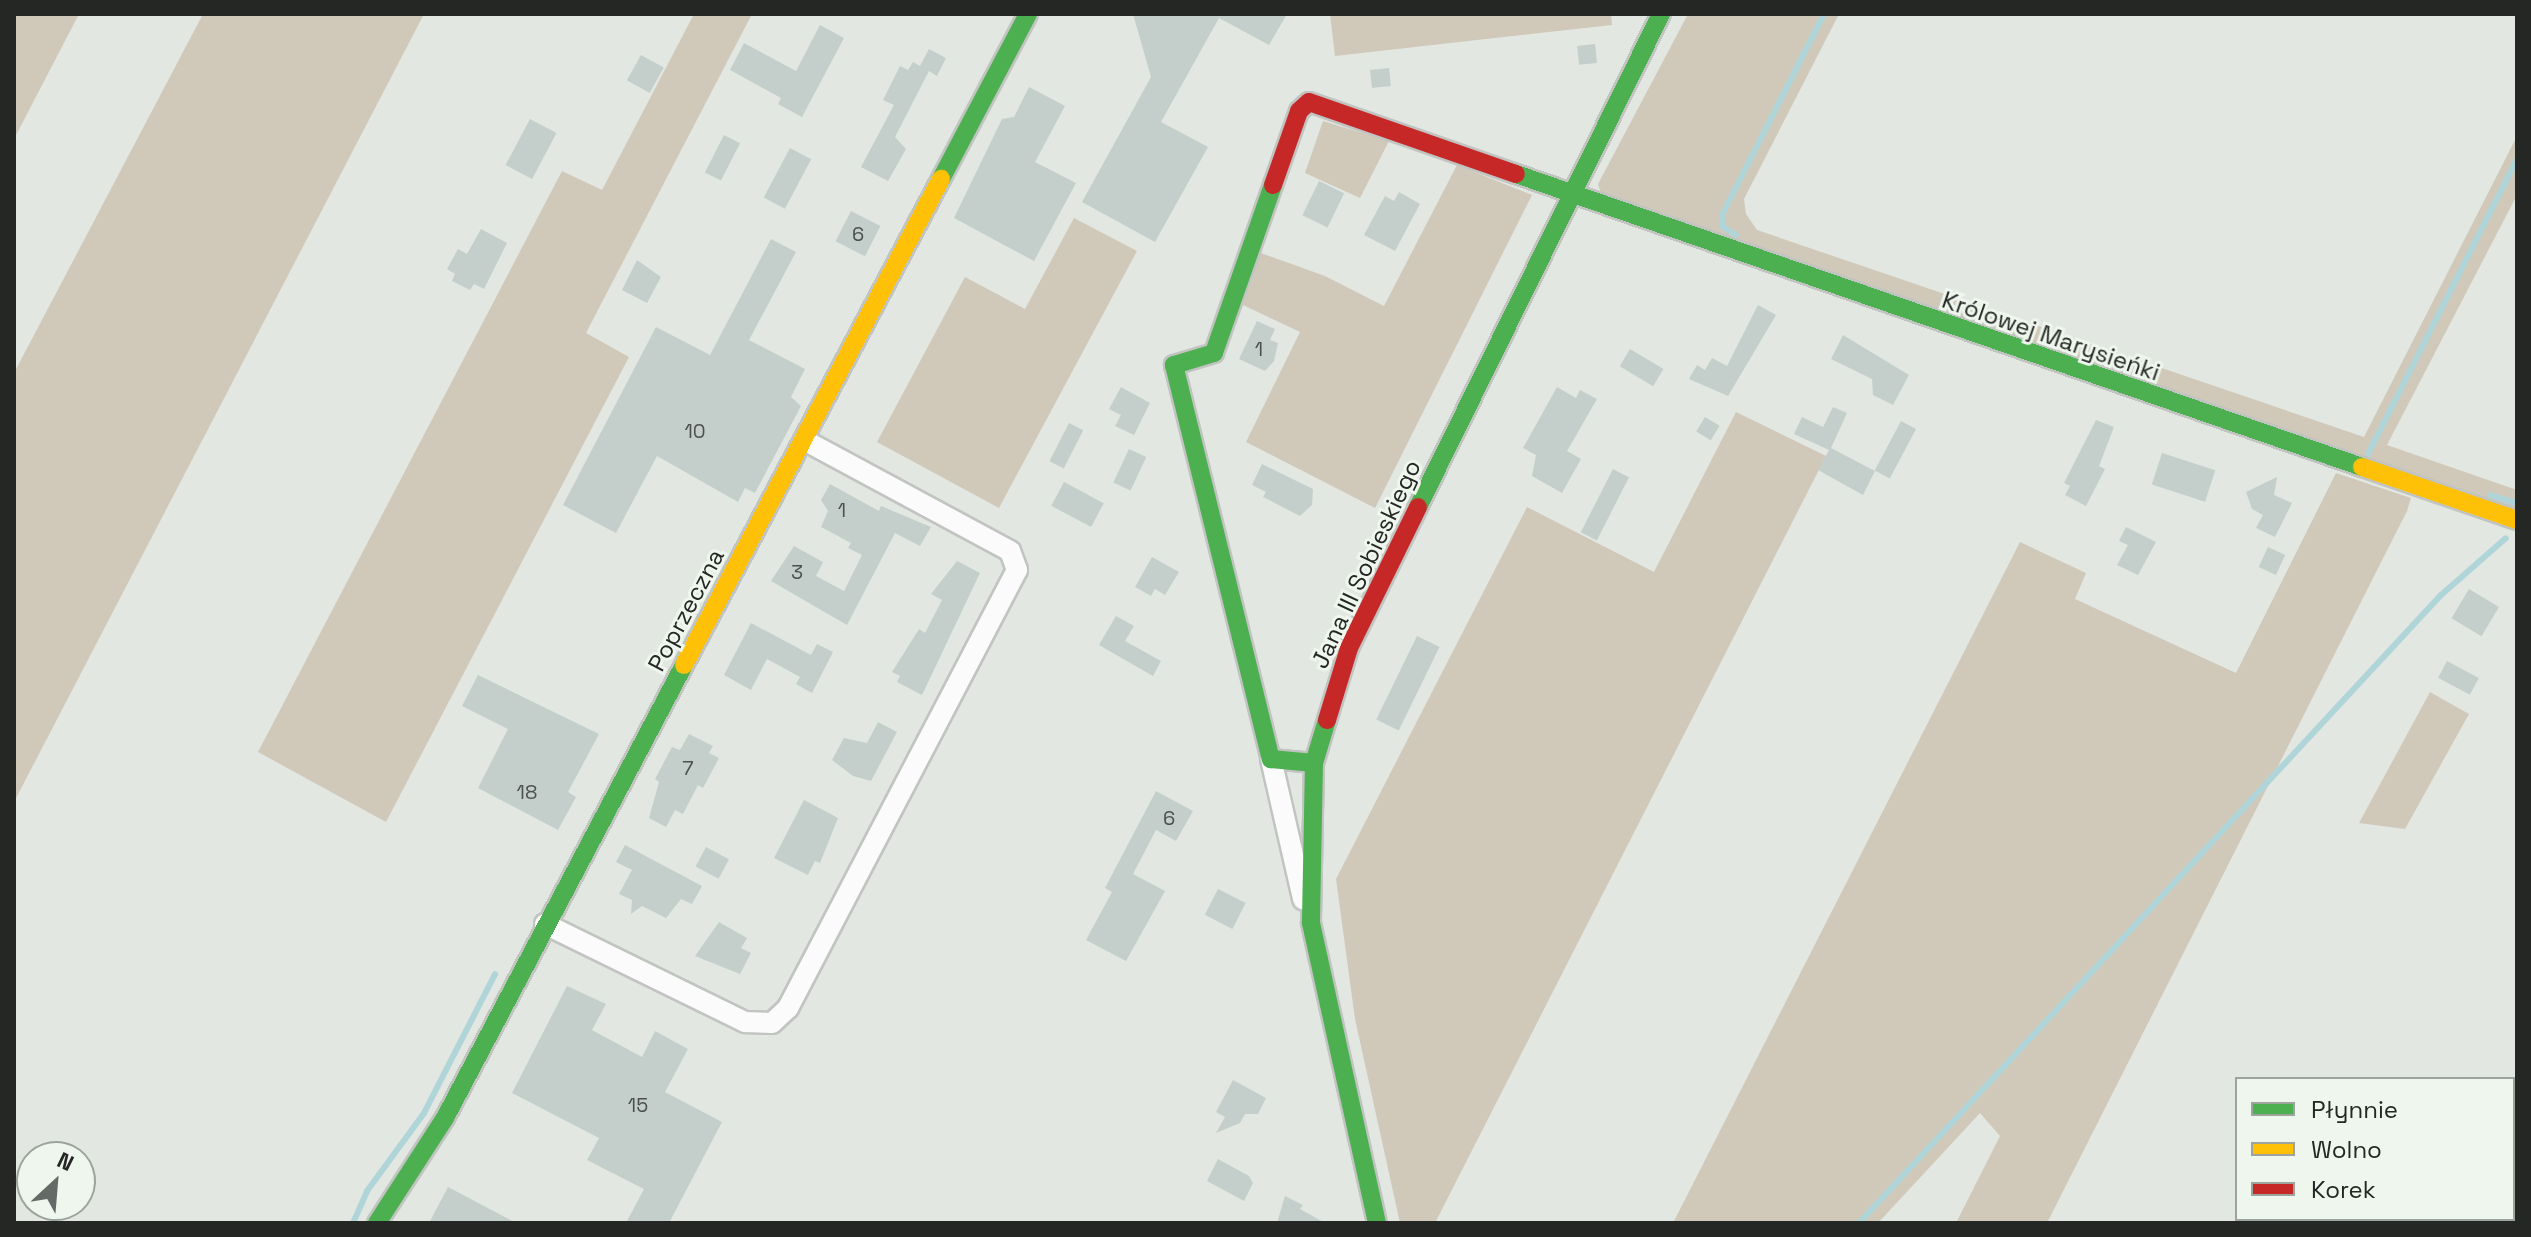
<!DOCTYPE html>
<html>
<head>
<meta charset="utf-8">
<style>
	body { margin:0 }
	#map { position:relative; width:2531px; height:1237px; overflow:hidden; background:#e2e7e2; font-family:"Space Grotesk",sans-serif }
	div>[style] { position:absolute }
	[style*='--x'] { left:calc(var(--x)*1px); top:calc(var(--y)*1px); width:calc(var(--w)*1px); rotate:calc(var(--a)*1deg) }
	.green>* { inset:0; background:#d0c9ba }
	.stream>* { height:6px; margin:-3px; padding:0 3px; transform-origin:3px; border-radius:3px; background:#b0d5d9 }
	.building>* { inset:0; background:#c4cfcb; transform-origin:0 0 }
	.roads { filter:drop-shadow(2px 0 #c1c4c1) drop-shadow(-2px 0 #c1c4c1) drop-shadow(0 2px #c1c4c1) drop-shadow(0 -2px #c1c4c1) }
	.street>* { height:20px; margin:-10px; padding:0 10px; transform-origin:10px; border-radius:10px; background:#fbfbfb }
	.fast>* { height:18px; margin:-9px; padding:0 9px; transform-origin:9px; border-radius:9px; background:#4caf50 }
	.slow>* { height:18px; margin:-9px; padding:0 9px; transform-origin:9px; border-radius:9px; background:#ffc107 }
	.jam>* { height:18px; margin:-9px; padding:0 9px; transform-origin:9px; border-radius:9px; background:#c62828 }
	span { translate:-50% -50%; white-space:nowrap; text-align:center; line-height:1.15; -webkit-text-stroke:6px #eef6ed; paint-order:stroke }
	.number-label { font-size:20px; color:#4c514e }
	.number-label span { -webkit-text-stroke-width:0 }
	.street-label { font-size:24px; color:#242724 }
	.frame { position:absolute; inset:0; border:16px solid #242724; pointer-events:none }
	.legend { position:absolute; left:2235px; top:1077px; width:280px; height:144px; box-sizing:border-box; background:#eef6ed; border:2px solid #9da39d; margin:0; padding:10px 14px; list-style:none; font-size:24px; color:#242724 }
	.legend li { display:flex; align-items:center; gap:16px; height:40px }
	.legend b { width:40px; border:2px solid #9da39d }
	.north { position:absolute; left:16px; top:1141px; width:80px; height:80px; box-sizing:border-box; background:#eef6ed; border:2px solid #9da39d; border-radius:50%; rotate:26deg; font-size:22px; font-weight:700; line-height:32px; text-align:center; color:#242724 }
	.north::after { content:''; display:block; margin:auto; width:28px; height:36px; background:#666a66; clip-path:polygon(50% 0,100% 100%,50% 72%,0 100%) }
</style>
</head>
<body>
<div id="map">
	<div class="green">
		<div style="clip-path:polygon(14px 14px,79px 14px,14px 139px)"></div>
		<div style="clip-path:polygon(203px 14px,424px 14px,14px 802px,14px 373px)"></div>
		<div style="clip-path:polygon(694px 14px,752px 14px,586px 333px,629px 357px,386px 822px,258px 752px,562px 171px,602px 190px)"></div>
		<div style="clip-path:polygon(1330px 14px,1611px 14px,1612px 25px,1335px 56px)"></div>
		<div style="clip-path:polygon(1688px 14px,1839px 14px,1744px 199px,1746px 214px,1757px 230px,2364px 437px,2517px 136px,2517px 195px,2387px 445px,2517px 490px,2517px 511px,1602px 197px,1598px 184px)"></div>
		<div style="clip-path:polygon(1323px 121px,1389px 141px,1360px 198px,1305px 173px)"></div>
		<div style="clip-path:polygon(1457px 165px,1532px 195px,1375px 508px,1246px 442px,1300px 332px,1243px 305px,1261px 253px,1325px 276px,1384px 306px)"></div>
		<div style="clip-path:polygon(1074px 218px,1137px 251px,999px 508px,877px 442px,965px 277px,1025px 309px)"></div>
		<div style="clip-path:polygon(1736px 412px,1826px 456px,1435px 1223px,1400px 1223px,1355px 1019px,1336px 879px,1527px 507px,1654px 572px)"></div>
		<div style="clip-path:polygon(2336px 473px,2411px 498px,2407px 511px,2047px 1223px,1956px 1223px,2000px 1136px,1980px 1113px,1878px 1223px,1673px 1223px,2020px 542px,2086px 573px,2075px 599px,2236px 673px)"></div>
		<div style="clip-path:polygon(2430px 692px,2469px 714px,2405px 829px,2359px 823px)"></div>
	</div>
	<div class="stream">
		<div style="--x:1736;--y:235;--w:15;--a:-148"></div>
		<div style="--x:1723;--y:227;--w:14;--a:-90"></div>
		<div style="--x:1723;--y:213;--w:223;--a:-63.1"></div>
		<div style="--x:2368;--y:454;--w:330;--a:-63.2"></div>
		<div style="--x:2490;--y:495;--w:28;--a:17"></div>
		<div style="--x:353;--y:1223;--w:35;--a:-66"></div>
		<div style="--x:367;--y:1191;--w:97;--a:-53.8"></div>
		<div style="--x:424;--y:1113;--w:156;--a:-62.9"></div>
		<div style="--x:1859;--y:1223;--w:856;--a:-47.18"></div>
		<div style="--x:2441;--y:595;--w:86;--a:-41.2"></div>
	</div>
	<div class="building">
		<div style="clip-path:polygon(1133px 14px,1287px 14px,1269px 45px,1219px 18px,1161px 122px,1208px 147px,1155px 242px,1082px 202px,1151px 77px)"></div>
		<div style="clip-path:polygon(820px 25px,844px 38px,802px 117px,778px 104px,781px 98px,730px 70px,744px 43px,796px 71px)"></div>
		<div style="left:1595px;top:44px;width:19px;height:18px;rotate:84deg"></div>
		<div style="clip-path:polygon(929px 49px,946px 58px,937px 76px,929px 71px,895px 137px,906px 149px,888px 181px,861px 167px,894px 105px,883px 100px,900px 66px,908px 70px,913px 62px,920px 66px)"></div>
		<div style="left:641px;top:55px;width:26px;height:29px;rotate:29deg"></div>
		<div style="left:1389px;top:68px;width:18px;height:19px;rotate:84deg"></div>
		<div style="clip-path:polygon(1029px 87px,1065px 106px,1035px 162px,1076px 183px,1034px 261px,954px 218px,1002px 119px,1014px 117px)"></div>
		<div style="left:530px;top:119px;width:30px;height:52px;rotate:28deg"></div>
		<div style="left:724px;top:135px;width:18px;height:42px;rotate:27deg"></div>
		<div style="left:790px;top:148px;width:24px;height:56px;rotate:28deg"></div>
		<div style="left:1319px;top:181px;width:28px;height:38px;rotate:26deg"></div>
		<div style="clip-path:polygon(1399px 192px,1420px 204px,1395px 251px,1364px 235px,1385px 196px,1394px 201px)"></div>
		<div style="left:851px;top:211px;width:33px;height:34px;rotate:27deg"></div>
		<div style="clip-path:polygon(481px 229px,507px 243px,484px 289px,474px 284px,470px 290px,452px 281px,455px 274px,447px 269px,458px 249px,467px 254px)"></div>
		<div style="clip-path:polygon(771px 239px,796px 252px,749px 340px,805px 369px,791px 397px,801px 406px,755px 493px,745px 488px,738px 502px,657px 456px,616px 533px,563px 505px,656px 327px,710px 355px)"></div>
		<div style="clip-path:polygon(637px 260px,661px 277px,647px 303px,622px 290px)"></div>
		<div style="clip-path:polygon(1758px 305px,1776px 315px,1728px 396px,1689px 379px,1697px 365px,1705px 370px,1712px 358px,1727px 366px)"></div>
		<div style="clip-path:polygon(1257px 321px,1275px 329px,1270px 340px,1278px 343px,1274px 361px,1265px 371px,1239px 359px)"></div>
		<div style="clip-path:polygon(1843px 335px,1909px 375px,1893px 405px,1873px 395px,1872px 379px,1831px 359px)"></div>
		<div style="left:1630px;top:349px;width:39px;height:20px;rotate:31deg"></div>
		<div style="clip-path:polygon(1121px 387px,1150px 403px,1134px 435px,1115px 426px,1121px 415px,1109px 409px)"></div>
		<div style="clip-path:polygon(1557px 387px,1576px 398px,1580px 390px,1597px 399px,1567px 451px,1581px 459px,1562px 493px,1532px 476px,1536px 455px,1523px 448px)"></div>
		<div style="clip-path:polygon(1833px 407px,1847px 413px,1831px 448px,1875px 471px,1863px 495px,1818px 470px,1829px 450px,1794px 434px,1802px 417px,1823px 427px)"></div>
		<div style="left:1705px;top:417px;width:17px;height:17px;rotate:31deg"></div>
		<div style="clip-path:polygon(2096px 420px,2114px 427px,2099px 466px,2105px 469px,2086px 506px,2065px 495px,2070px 486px,2064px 483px)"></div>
		<div style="left:1901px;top:421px;width:17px;height:56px;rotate:28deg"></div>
		<div style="left:1069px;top:423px;width:16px;height:43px;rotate:27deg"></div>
		<div style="left:1129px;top:449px;width:19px;height:37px;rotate:25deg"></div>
		<div style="left:2162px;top:453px;width:56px;height:33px;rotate:18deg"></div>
		<div style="clip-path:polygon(1262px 464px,1313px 489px,1312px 505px,1300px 516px,1263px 497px,1266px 492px,1252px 485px)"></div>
		<div style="left:1613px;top:469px;width:18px;height:71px;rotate:27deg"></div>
		<div style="clip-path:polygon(2277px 477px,2274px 495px,2292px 503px,2275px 537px,2256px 528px,2263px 515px,2252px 509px,2246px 492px)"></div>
		<div style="left:1064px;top:482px;width:45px;height:27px;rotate:28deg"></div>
		<div style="clip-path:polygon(830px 484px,879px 511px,881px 506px,931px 527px,920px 546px,895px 533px,847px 625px,771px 581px,794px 546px,823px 562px,816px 576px,844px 591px,862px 555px,848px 548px,851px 543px,821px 527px,828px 511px,821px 500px)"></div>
		<div style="clip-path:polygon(2126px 527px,2156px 542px,2138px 575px,2117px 565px,2128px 545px,2119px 541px)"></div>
		<div style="left:2268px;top:547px;width:19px;height:22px;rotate:25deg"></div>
		<div style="clip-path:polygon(1152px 557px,1179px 572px,1165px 595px,1155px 589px,1151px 596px,1135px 587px)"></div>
		<div style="clip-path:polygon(957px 561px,980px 573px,922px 695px,897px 682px,900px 676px,892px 672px,919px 629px,925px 633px,942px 600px,931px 594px)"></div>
		<div style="left:2469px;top:589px;width:35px;height:34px;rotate:31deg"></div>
		<div style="clip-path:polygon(1116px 616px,1134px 626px,1125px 641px,1161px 661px,1153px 676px,1099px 645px)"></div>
		<div style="clip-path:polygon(751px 623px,811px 655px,817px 644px,833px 652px,812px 693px,796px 684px,800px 677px,767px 659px,751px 690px,724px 675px)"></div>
		<div style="left:1417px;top:636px;width:25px;height:93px;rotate:26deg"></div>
		<div style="left:2447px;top:661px;width:36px;height:19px;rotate:28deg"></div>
		<div style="clip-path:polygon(478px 675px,599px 734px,568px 792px,576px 797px,558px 830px,478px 788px,508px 729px,462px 706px)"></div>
		<div style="clip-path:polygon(878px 722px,897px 732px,871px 781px,853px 776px,832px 760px,844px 738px,867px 743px)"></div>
		<div style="clip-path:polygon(689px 734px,713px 746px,709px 753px,719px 758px,703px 788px,698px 785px,683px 814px,675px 810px,666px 827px,649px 818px,659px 782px,655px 779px,672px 747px,680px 750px)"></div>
		<div style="clip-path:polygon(1156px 791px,1193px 811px,1176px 841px,1156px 830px,1133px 874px,1165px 891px,1126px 961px,1086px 940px,1112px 892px,1105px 888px)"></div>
		<div style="clip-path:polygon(804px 800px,838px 818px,820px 863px,815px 861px,808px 875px,774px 858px)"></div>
		<div style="clip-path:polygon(625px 845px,702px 886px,692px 904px,681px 899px,666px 918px,642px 906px,631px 914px,632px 900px,619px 894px,632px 870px,616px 862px)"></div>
		<div style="left:706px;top:847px;width:26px;height:22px;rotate:28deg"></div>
		<div style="left:1218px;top:889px;width:31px;height:29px;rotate:27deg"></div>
		<div style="clip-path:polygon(719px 922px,747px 938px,741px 948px,751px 953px,740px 974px,695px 956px)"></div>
		<div style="clip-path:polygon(567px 986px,606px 1004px,592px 1030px,642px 1057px,655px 1031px,688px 1049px,665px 1092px,722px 1122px,669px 1223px,626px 1223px,644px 1189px,587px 1160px,599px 1138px,512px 1093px)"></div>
		<div style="clip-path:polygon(1233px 1080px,1266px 1098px,1258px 1114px,1245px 1114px,1240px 1123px,1216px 1133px,1225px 1117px,1216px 1112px)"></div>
		<div style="clip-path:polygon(1218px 1159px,1249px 1176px,1253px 1183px,1244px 1201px,1207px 1181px)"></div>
		<div style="clip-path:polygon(448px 1187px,516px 1223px,429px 1223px)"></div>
		<div style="clip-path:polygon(1285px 1196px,1303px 1205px,1300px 1209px,1325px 1223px,1277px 1223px)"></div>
	</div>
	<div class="roads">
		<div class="street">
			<div style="--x:1271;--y:759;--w:144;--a:77.1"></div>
			<div style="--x:545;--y:924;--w:223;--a:26.1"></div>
			<div style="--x:745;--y:1022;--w:27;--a:2"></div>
			<div style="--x:772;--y:1023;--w:22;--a:-43"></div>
			<div style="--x:788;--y:1008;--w:494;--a:-62.4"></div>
			<div style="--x:1017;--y:570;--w:20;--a:-110"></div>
			<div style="--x:1010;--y:551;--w:234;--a:-151.7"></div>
		</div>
		<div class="fast">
			<div style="--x:1516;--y:174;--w:895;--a:19.1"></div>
			<div style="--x:941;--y:179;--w:187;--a:-62.2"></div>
			<div style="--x:1273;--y:185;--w:178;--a:109.4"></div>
			<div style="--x:1214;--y:353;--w:42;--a:163.3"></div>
			<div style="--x:1174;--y:365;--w:406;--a:76.2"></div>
			<div style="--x:1271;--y:759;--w:43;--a:5.3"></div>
			<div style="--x:1418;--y:507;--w:550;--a:-63.76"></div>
			<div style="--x:1327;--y:720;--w:45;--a:106.8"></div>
			<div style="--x:1314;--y:763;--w:160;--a:91.1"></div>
			<div style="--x:1311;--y:923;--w:307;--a:77.6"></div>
			<div style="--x:377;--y:1223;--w:125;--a:-57.1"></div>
			<div style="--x:445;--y:1118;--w:512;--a:-62.18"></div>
		</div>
		<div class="slow">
			<div style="--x:2362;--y:467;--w:164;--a:18.9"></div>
			<div style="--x:684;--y:665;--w:550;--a:-62.13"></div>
		</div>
		<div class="jam">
			<div style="--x:1273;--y:185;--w:78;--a:-70.6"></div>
			<div style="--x:1299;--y:111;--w:13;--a:-42"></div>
			<div style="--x:1309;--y:102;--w:219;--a:19.2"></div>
			<div style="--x:1327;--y:720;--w:75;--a:-73"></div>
			<div style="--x:1349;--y:648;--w:157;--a:-63.9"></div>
		</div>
	</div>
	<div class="number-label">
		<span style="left:858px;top:234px">6</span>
		<span style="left:1259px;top:349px">1</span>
		<span style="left:695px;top:431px">10</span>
		<span style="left:842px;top:510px">1</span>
		<span style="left:797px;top:572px">3</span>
		<span style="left:688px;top:768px">7</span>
		<span style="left:527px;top:792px">18</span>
		<span style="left:1169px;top:818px">6</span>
		<span style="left:638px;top:1105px">15</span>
	</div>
	<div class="street-label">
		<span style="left:2051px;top:336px;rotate:19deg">Królowej Marysieńki</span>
		<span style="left:1366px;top:564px;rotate:-65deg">Jana III Sobieskiego</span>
		<span style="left:686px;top:610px;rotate:-62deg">Poprzeczna</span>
	</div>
	<div class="frame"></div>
	<ul class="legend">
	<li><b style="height:10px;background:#4caf50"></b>Płynnie</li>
	<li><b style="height:10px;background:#ffc107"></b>Wolno</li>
	<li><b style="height:10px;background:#c62828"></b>Korek</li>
	</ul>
	<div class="north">N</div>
</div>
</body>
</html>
